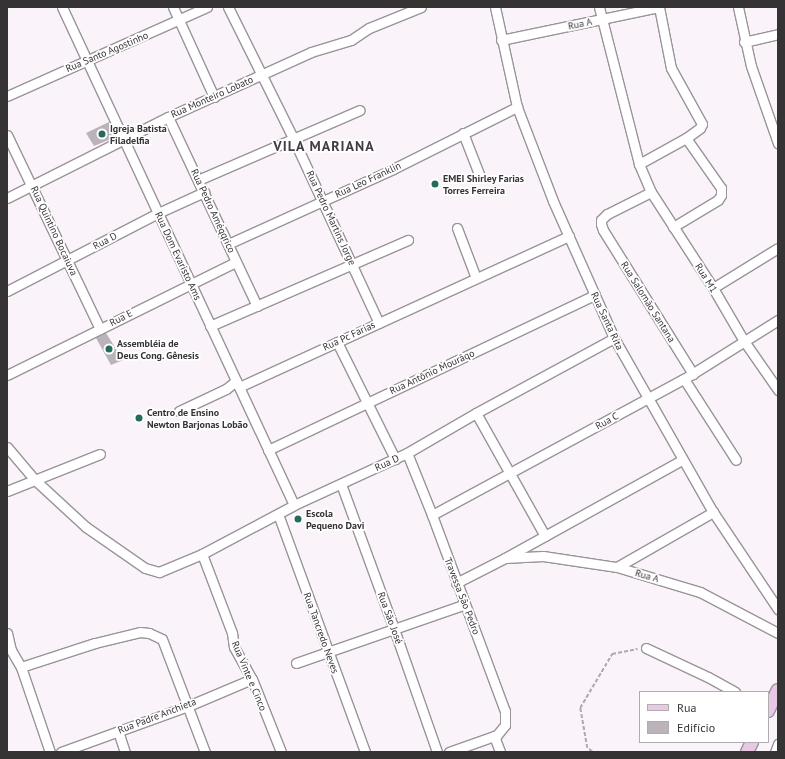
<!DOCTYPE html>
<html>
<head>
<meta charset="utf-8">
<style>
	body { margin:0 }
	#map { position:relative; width:785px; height:759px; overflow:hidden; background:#faf3f9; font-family:"PT Sans",sans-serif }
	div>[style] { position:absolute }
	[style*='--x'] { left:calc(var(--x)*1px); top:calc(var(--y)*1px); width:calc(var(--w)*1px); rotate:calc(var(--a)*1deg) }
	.building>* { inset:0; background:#bab3b9 }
	.path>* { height:1.5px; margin-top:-0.75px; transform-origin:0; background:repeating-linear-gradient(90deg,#afaaae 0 4px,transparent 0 6px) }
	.roads { filter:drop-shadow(1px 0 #9a9499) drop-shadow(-1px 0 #9a9499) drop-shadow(0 1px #9a9499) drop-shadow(0 -1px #9a9499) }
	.minor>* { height:9px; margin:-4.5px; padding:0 4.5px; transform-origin:4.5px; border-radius:4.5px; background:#fff }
	.major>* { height:12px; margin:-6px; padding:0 6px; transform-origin:6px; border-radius:6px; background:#e9c8e5 }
	.dots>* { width:11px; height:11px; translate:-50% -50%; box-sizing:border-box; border:2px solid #fff; border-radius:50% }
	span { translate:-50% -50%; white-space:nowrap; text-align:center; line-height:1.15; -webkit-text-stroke:3.5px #fff; paint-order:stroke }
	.street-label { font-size:10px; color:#363335 }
	.poi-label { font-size:10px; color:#363335; font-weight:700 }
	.left { translate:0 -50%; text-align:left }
	.district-label { font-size:14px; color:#433d43; font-weight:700; letter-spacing:1px }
	.frame { position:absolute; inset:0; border:8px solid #363335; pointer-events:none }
	.legend { position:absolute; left:639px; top:691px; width:130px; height:52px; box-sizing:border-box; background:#fff; border:1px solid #afadae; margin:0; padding:5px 7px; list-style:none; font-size:12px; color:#363335 }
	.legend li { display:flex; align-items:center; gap:8px; height:20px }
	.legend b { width:20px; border:1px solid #afadae }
</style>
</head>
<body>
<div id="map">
	<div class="building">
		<div style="clip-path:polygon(109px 122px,116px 137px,94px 146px,86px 133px)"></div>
		<div style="clip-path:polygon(106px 333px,123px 360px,111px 365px,96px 338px)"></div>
	</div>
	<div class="path">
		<div style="--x:592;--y:752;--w:6;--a:-141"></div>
		<div style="--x:587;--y:748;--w:41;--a:-99.9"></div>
		<div style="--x:580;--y:708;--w:63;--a:-59.3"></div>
		<div style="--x:612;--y:654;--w:26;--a:-11"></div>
	</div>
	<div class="roads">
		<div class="minor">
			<div style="--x:62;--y:7;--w:549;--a:65.02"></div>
			<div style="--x:173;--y:7;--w:99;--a:65.5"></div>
			<div style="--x:228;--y:7;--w:146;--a:63.6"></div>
			<div style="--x:293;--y:138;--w:204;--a:65.1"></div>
			<div style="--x:495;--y:7;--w:102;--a:77.6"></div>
			<div style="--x:517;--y:107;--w:101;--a:69"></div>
			<div style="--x:553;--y:201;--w:150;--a:66"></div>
			<div style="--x:614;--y:338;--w:200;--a:60.4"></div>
			<div style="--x:713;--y:512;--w:117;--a:56.2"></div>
			<div style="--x:599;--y:7;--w:162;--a:75.7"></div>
			<div style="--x:659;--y:7;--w:62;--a:78.9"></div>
			<div style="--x:671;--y:68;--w:64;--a:61"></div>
			<div style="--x:702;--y:124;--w:4;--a:117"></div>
			<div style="--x:700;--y:128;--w:17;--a:144"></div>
			<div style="--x:686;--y:138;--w:54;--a:151"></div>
			<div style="--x:639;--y:164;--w:30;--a:67"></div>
			<div style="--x:651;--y:192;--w:114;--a:57.1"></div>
			<div style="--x:713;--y:288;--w:61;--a:59.7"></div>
			<div style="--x:744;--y:341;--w:60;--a:55.2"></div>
			<div style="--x:738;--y:7;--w:60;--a:77.6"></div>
			<div style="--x:751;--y:66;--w:82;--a:70.7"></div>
			<div style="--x:501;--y:40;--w:161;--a:-11.8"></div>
			<div style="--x:744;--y:42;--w:35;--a:-13"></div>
			<div style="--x:7;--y:96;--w:219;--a:-24"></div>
			<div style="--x:168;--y:117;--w:209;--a:64.8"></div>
			<div style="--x:463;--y:133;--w:44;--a:68.7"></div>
			<div style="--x:7;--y:135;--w:215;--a:64.4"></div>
			<div style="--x:198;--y:180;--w:176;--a:-23.4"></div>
			<div style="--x:651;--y:192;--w:49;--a:153.4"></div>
			<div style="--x:607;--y:214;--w:8;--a:135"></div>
			<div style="--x:601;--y:220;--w:4;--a:90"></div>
			<div style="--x:601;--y:224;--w:6;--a:72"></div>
			<div style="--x:603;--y:230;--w:170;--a:58"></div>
			<div style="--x:7;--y:198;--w:180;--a:-26.7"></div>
			<div style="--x:168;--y:117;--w:157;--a:-24.4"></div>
			<div style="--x:311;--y:52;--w:42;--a:-16.7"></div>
			<div style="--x:351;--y:40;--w:22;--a:-34"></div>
			<div style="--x:369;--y:28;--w:56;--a:-22"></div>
			<div style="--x:673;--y:227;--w:52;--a:-31"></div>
			<div style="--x:718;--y:200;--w:6;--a:-59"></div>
			<div style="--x:721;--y:195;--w:7;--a:-90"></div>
			<div style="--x:721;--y:188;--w:61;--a:-125"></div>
			<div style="--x:457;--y:228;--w:53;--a:69.2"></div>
			<div style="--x:228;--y:244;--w:181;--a:-24.4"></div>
			<div style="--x:393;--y:169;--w:139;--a:-26.6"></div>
			<div style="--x:713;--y:288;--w:76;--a:-31.6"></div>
			<div style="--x:7;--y:291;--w:170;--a:-27.3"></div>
			<div style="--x:158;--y:213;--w:51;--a:-24.5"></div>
			<div style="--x:210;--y:326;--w:216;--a:-23.5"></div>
			<div style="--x:337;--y:342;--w:131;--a:63.6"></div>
			<div style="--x:7;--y:375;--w:255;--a:-26.3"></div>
			<div style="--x:684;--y:379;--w:96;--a:57.3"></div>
			<div style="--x:239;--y:387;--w:363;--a:-24.6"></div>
			<div style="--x:179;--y:411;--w:52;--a:-25.1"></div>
			<div style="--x:226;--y:389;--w:13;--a:-39"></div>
			<div style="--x:476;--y:413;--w:141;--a:60.7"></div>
			<div style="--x:7;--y:447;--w:43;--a:49.7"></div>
			<div style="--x:35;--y:480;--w:69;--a:42.7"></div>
			<div style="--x:86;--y:527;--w:72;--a:34.8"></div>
			<div style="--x:145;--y:568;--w:15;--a:16"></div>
			<div style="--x:159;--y:572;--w:47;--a:-22.7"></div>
			<div style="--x:202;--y:554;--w:104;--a:-28"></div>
			<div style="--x:294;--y:505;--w:124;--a:-24.7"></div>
			<div style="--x:407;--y:453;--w:80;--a:-30.1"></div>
			<div style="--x:476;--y:413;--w:157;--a:-28.5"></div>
			<div style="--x:268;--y:450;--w:362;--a:-25.4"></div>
			<div style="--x:407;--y:453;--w:67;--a:68"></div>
			<div style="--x:432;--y:515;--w:209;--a:69.6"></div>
			<div style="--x:505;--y:711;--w:14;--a:90"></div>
			<div style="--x:505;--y:725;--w:13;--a:129"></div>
			<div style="--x:497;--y:735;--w:51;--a:160.5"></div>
			<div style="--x:341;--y:484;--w:154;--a:69.9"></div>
			<div style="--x:394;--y:629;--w:130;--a:70.7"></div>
			<div style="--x:7;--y:491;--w:100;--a:-21.7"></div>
			<div style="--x:278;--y:514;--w:253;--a:69.9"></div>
			<div style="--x:432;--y:515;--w:286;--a:-28.4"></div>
			<div style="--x:684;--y:379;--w:111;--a:-32.1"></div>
			<div style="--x:202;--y:554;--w:85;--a:69.2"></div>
			<div style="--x:232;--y:633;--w:14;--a:82"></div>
			<div style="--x:234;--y:647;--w:37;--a:61"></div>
			<div style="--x:252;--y:679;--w:79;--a:68.3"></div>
			<div style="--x:505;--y:558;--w:38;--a:-3"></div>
			<div style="--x:543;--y:556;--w:75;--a:8.5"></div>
			<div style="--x:617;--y:567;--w:87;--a:16.8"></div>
			<div style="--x:700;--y:592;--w:88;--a:27.7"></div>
			<div style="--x:617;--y:567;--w:111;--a:-29.8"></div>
			<div style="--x:456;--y:583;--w:55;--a:-27"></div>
			<div style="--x:505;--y:558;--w:202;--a:-29"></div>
			<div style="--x:7;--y:633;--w:17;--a:77"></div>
			<div style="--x:11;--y:650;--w:20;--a:60"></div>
			<div style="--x:21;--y:667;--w:90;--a:71.2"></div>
			<div style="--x:646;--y:648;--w:68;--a:25.1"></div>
			<div style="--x:708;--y:677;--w:31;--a:29"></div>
			<div style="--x:296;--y:663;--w:179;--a:-19.2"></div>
			<div style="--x:21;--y:667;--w:78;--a:-18"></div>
			<div style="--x:95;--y:643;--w:46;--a:-13.7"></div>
			<div style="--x:140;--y:632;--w:9;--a:6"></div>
			<div style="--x:149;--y:633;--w:14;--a:25"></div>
			<div style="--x:162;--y:639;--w:121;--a:69.2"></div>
			<div style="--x:118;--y:731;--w:22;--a:72"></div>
			<div style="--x:494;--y:736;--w:17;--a:69"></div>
			<div style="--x:61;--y:752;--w:135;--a:-19.9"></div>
			<div style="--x:188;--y:706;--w:69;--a:-22.9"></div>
			<div style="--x:775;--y:752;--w:9;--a:-69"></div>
		</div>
		<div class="major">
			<div style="--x:768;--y:711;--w:23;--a:-65"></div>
			<div style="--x:747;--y:752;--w:11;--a:-63"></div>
		</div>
	</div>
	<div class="dots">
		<div style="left:102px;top:134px;background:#246a5e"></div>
		<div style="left:435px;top:184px;background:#246a5e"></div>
		<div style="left:109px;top:349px;background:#246a5e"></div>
		<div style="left:139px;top:418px;background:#246a5e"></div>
		<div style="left:298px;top:519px;background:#246a5e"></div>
	</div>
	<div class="street-label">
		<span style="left:580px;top:24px;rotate:-12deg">Rua A</span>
		<span style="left:107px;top:52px;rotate:-23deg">Rua Santo Agostinho</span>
		<span style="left:212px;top:97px;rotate:-24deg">Rua Monteiro Lobato</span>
		<span style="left:368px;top:180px;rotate:-25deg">Rua Leo Franklin</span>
		<span style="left:213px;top:211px;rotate:65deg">Rua Pedro Améqqrico</span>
		<span style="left:331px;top:218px;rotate:65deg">Rua Pedro Martins Jorge</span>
		<span style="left:54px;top:231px;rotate:65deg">Rua Quintino Bocaiuva</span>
		<span style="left:105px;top:241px;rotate:-28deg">Rua D</span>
		<span style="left:178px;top:256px;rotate:65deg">Rua Dom Evaristo Ams</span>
		<span style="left:706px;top:278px;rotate:58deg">Rua M1</span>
		<span style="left:648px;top:302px;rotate:58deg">Rua Salomão Santana</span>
		<span style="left:121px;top:318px;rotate:-27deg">Rua E</span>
		<span style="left:607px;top:321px;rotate:65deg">Rua Santa Rita</span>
		<span style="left:349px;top:336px;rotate:-25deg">Rua Pc Farias</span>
		<span style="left:432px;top:372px;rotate:-25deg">Rua Antônio Mourãqo</span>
		<span style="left:607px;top:421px;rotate:-29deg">Rua C</span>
		<span style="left:387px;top:463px;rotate:-25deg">Rua D</span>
		<span style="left:647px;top:576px;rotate:16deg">Rua A</span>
		<span style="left:462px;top:596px;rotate:69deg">Travessa São Pedro</span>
		<span style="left:390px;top:618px;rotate:70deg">Rua São José</span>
		<span style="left:321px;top:633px;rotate:70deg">Rua Tancredo Neves</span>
		<span style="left:249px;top:676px;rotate:67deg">Rua Vinte e Cinco</span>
		<span style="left:157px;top:716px;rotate:-21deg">Rua Padre Anchieta</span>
	</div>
	<div class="poi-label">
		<span class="left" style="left:110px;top:134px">Igreja Batista<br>Filadelfia</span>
		<span class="left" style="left:443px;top:184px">EMEI Shirley Farias<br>Torres Ferreira</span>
		<span class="left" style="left:117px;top:349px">Assembléia de<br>Deus Cong. Gênesis</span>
		<span class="left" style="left:147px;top:418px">Centro de Ensino<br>Newton Barjonas Lobão</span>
		<span class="left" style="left:306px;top:519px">Escola<br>Pequeno Davi</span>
	</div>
	<div class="district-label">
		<span style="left:324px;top:146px">VILA MARIANA</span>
	</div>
	<div class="frame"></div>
	<ul class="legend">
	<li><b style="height:5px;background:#e9c8e5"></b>Rua</li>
	<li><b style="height:11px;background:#bab3b9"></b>Edifício</li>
	</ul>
</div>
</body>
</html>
